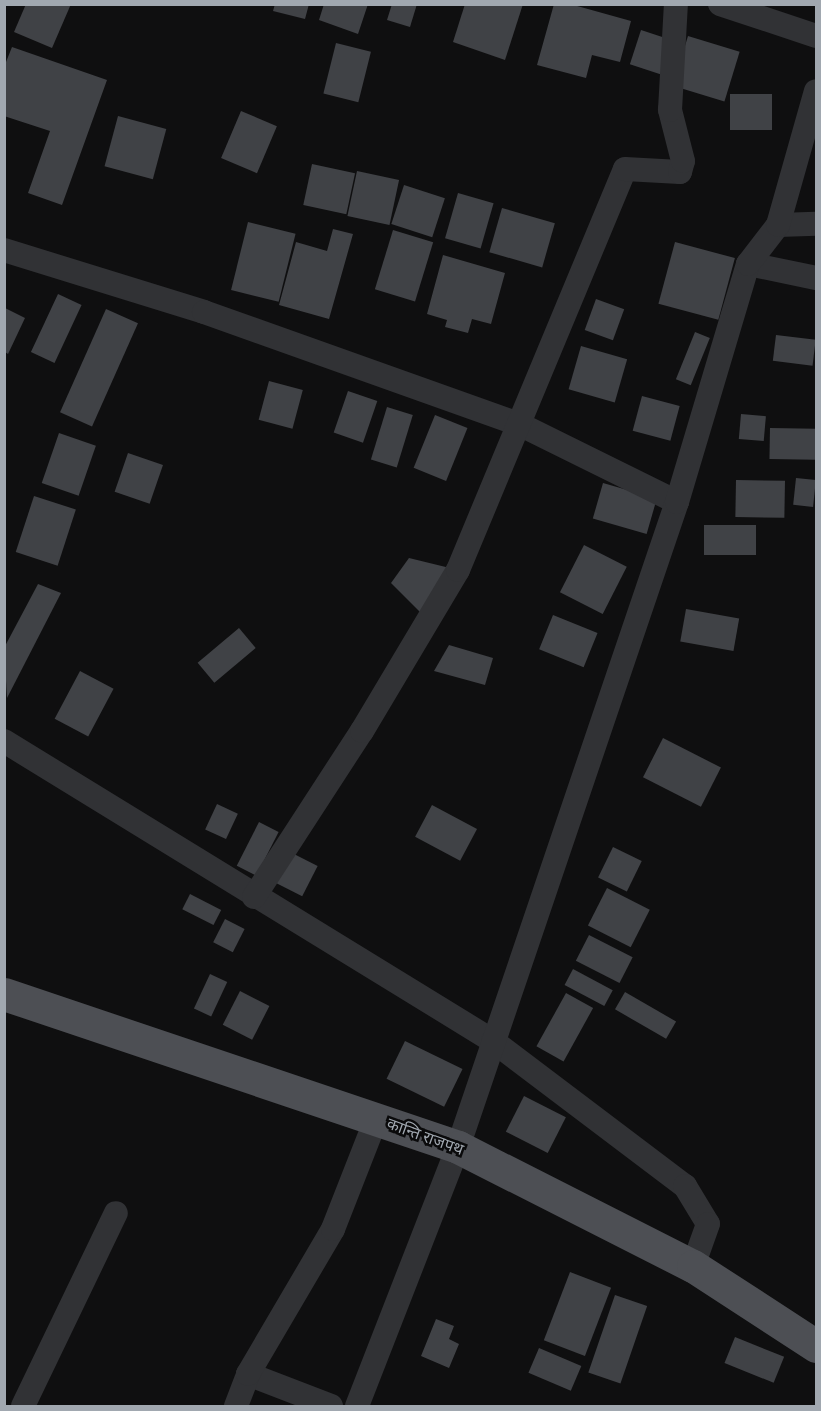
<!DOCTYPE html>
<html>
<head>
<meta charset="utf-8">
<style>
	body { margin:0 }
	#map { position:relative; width:821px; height:1411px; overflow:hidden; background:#0f0f10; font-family:"Fira Sans Condensed","Noto Sans Devanagari",sans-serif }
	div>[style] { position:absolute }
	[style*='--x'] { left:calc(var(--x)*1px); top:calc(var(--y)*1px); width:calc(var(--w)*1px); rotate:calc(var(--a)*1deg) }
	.building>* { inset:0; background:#404246; transform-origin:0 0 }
	.street>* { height:24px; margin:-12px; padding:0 12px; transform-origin:12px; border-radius:12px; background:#313235 }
	.primary>* { height:33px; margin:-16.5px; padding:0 16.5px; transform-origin:16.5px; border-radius:16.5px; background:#4d4f54 }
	span { translate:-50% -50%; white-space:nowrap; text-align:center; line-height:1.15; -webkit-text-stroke:5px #0a0a0b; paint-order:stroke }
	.street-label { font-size:16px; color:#a1a8b0 }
	.frame { position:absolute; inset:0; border:6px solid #a1a8b0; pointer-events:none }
</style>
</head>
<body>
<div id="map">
	<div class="building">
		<div style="clip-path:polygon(26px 4px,71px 4px,52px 48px,14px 32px)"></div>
		<div style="clip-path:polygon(275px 4px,309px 4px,305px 19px,273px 11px)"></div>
		<div style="clip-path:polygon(324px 4px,368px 4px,358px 34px,319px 20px)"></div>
		<div style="clip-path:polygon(392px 4px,417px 4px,410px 27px,387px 20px)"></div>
		<div style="clip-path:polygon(465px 4px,523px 4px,505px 60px,453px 42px)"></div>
		<div style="clip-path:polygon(554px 4px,570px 4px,631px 21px,620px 62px,592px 55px,586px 78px,537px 65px)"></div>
		<div style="left:641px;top:30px;width:32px;height:36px;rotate:18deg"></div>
		<div style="left:688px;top:36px;width:54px;height:52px;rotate:17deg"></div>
		<div style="left:336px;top:43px;width:36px;height:52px;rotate:14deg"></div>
		<div style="clip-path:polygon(12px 47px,107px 80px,62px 205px,28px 193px,50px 131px,4px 116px,4px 67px)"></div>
		<div style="left:730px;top:94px;width:42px;height:36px"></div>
		<div style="left:241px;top:111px;width:39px;height:51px;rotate:23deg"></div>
		<div style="left:118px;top:116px;width:50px;height:52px;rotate:15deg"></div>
		<div style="left:312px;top:164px;width:44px;height:42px;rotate:12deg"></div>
		<div style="left:357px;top:171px;width:43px;height:46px;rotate:12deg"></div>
		<div style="left:404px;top:185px;width:43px;height:41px;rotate:18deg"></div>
		<div style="left:458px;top:193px;width:37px;height:47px;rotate:16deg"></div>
		<div style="left:502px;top:208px;width:55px;height:46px;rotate:16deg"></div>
		<div style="left:248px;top:222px;width:49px;height:70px;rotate:14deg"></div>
		<div style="clip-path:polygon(333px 229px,353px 234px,329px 319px,279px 305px,296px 242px,327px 251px)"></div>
		<div style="left:393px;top:230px;width:42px;height:62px;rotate:17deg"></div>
		<div style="left:675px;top:242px;width:62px;height:64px;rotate:15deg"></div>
		<div style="clip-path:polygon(443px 255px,505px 273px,491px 324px,472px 319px,468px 333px,445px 327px,447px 320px,427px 314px)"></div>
		<div style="left:58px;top:294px;width:26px;height:64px;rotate:25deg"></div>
		<div style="left:596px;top:299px;width:30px;height:33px;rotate:20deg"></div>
		<div style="clip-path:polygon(5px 308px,25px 318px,8px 354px,5px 352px)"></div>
		<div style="left:106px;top:309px;width:35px;height:113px;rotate:24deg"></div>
		<div style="left:695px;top:332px;width:16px;height:51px;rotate:22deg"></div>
		<div style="left:776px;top:335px;width:40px;height:26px;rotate:7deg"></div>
		<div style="left:581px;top:346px;width:48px;height:45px;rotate:16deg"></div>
		<div style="left:269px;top:381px;width:35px;height:40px;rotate:15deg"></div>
		<div style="left:348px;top:391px;width:31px;height:44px;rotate:19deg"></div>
		<div style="left:642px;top:396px;width:39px;height:36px;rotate:15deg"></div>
		<div style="left:387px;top:407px;width:27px;height:55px;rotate:17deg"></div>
		<div style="left:741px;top:414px;width:25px;height:25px;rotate:5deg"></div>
		<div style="left:435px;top:415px;width:35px;height:57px;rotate:22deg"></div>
		<div style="left:770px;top:428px;width:46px;height:31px;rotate:1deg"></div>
		<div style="left:59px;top:433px;width:39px;height:53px;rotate:19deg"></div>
		<div style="left:128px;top:453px;width:37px;height:41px;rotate:19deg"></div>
		<div style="left:796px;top:478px;width:20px;height:27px;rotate:6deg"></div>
		<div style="left:736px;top:480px;width:49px;height:37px;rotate:1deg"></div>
		<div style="left:603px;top:483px;width:56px;height:37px;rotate:16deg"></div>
		<div style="left:34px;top:496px;width:44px;height:59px;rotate:18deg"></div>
		<div style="left:704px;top:525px;width:52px;height:30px"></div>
		<div style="left:584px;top:545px;width:48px;height:53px;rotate:27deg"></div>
		<div style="clip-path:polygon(409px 558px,458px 570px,429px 621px,391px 583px)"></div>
		<div style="clip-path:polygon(38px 584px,61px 593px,7px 698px,4px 648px)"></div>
		<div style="left:686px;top:609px;width:54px;height:33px;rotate:10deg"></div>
		<div style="left:553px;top:615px;width:48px;height:37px;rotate:22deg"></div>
		<div style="left:239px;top:628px;width:26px;height:54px;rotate:50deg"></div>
		<div style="clip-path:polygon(449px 645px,493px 658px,485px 685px,434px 671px)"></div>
		<div style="left:80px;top:671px;width:38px;height:54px;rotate:28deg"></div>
		<div style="left:663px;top:738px;width:65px;height:44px;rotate:27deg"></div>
		<div style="left:217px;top:804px;width:23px;height:28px;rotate:25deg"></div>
		<div style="left:432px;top:805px;width:51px;height:36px;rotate:28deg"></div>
		<div style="left:259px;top:822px;width:22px;height:49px;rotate:27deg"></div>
		<div style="left:613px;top:847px;width:32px;height:34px;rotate:26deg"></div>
		<div style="left:290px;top:852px;width:31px;height:34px;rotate:27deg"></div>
		<div style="left:607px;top:888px;width:48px;height:42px;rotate:27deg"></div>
		<div style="left:190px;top:894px;width:35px;height:17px;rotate:27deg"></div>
		<div style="left:225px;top:919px;width:22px;height:26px;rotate:27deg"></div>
		<div style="left:589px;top:935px;width:49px;height:29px;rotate:27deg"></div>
		<div style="left:573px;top:969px;width:45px;height:18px;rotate:28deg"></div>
		<div style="left:210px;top:974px;width:19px;height:38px;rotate:25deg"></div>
		<div style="left:240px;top:991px;width:33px;height:38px;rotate:27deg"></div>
		<div style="left:625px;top:992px;width:59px;height:20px;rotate:30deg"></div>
		<div style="left:566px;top:993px;width:31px;height:61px;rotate:29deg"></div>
		<div style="left:405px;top:1041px;width:64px;height:42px;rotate:26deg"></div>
		<div style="left:524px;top:1096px;width:47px;height:40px;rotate:27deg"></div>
		<div style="left:570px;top:1272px;width:44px;height:73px;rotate:21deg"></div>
		<div style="left:615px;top:1295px;width:34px;height:82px;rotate:19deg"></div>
		<div style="clip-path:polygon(436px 1319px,454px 1326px,449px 1339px,459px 1344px,449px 1368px,421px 1356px)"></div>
		<div style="left:735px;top:1337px;width:53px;height:28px;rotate:22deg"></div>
		<div style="left:539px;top:1348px;width:46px;height:27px;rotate:23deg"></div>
	</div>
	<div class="street">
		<div style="--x:720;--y:4;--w:101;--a:18.4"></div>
		<div style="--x:778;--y:225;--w:38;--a:-2"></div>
		<div style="--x:4;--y:250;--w:209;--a:17.2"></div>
		<div style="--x:204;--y:312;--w:334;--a:19.6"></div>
		<div style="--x:519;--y:424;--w:176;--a:26.3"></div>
		<div style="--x:748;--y:264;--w:69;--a:11.6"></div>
		<div style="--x:4;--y:741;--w:574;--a:31.53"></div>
		<div style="--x:493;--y:1041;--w:241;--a:37.1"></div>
		<div style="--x:685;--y:1186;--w:44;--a:58.8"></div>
		<div style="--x:708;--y:1224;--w:45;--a:109.7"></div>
		<div style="--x:254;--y:897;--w:198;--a:-57"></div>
		<div style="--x:362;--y:731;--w:187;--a:-59.2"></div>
		<div style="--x:458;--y:570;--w:434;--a:-67.4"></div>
		<div style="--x:625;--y:169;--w:55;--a:3.1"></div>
		<div style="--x:680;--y:172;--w:11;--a:-75"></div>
		<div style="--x:683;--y:161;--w:53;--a:-104.3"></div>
		<div style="--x:670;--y:110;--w:106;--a:-86.8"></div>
		<div style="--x:248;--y:1374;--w:89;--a:21.1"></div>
		<div style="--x:23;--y:1406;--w:214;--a:-64.3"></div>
		<div style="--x:236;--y:1406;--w:34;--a:-69"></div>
		<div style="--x:248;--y:1374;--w:168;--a:-59.6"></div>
		<div style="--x:333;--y:1229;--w:118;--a:-68.6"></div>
		<div style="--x:357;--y:1406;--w:278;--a:-68.7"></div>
		<div style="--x:458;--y:1147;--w:681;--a:-71.25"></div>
		<div style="--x:677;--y:502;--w:248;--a:-73.4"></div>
		<div style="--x:748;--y:264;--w:49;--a:-52.4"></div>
		<div style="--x:778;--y:225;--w:139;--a:-74.2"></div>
	</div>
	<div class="primary">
		<div style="--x:4;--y:994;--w:479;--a:18.6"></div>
		<div style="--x:458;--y:1147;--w:263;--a:26.9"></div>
		<div style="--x:693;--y:1266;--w:147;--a:33"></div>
	</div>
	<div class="street-label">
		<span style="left:425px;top:1137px;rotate:20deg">कान्ति राजपथ</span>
	</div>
	<div class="frame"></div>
</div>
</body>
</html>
